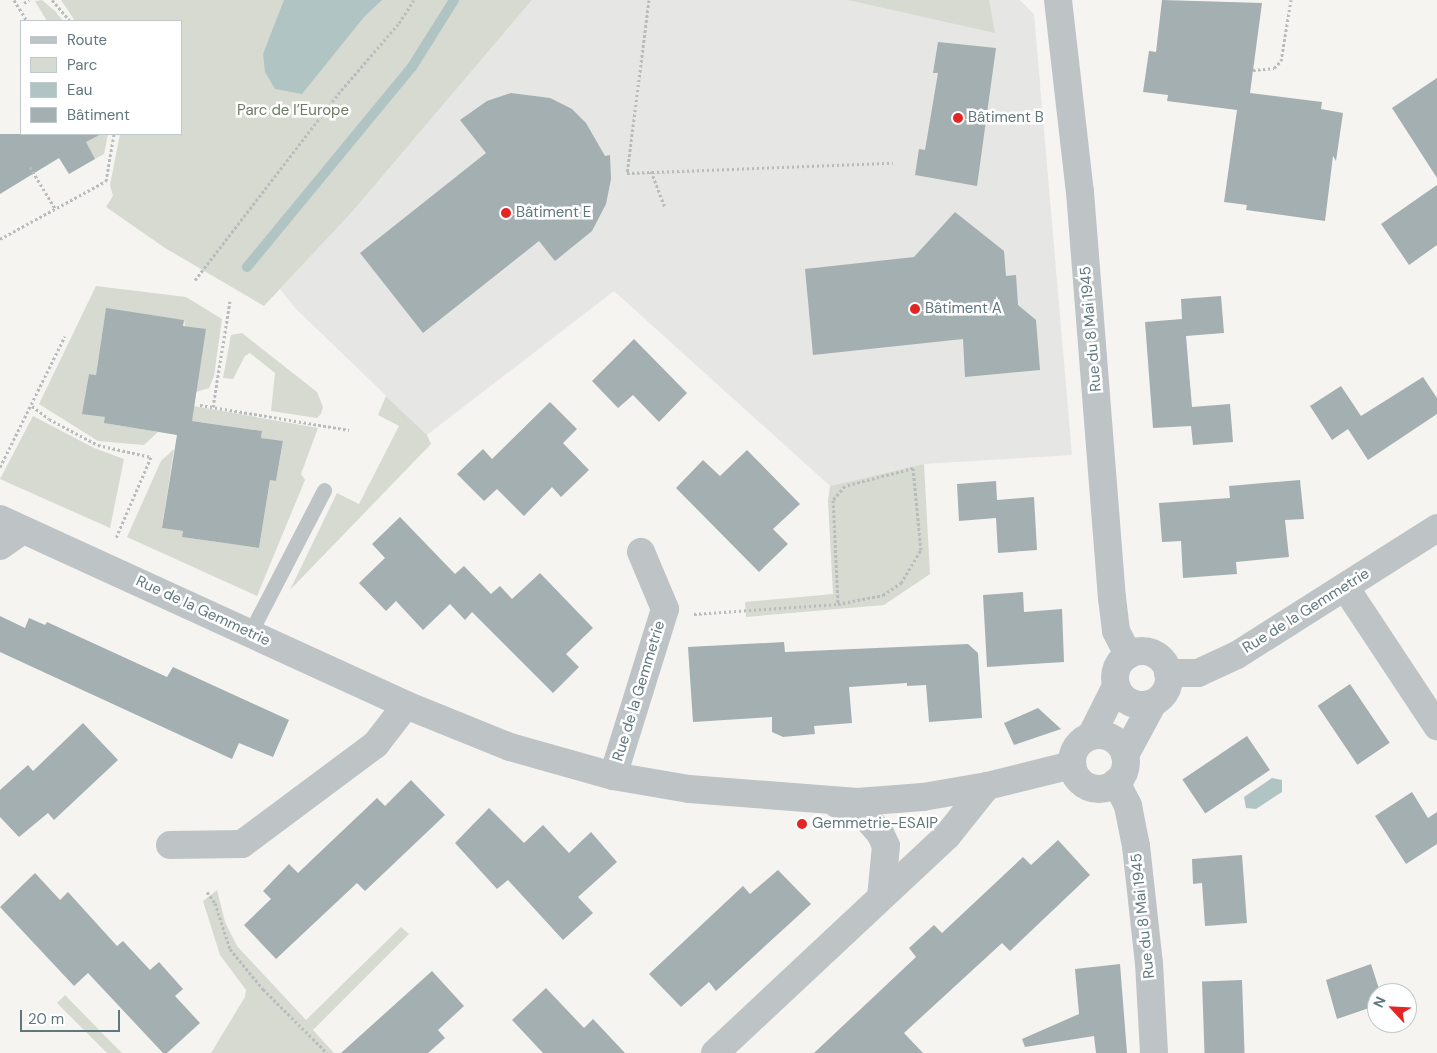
<!DOCTYPE html>
<html>
<head>
<meta charset="utf-8">
<style>
	body { margin:0 }
	#map { position:relative; width:1437px; height:1053px; overflow:hidden; background:#f5f4f1; font-family:"DM Sans",sans-serif }
	div>[style] { position:absolute }
	[style*='--x'] { left:calc(var(--x)*1px); top:calc(var(--y)*1px); width:calc(var(--w)*1px); rotate:calc(var(--a)*1deg) }
	.built>* { inset:0; background:#e6e6e5 }
	.green>* { inset:0; background:#d6dad0 }
	.water>* { inset:0; background:#b1c4c4 }
	.stream>* { height:10px; margin:-5px; padding:0 5px; transform-origin:5px; border-radius:5px; background:#b1c4c4 }
	.building>* { inset:0; background:#a3afb1; transform-origin:0 0 }
	.path>* { height:3px; margin-top:-1.5px; transform-origin:0; background:repeating-linear-gradient(90deg,#b8bcbd 0 2.5px,transparent 0 5px) }
	.service>* { height:15px; margin:-7.5px; padding:0 7.5px; transform-origin:7.5px; border-radius:7.5px; background:#bec4c6 }
	.minor>* { height:28px; margin:-14px; padding:0 14px; transform-origin:14px; border-radius:14px; background:#bec4c6 }
	.minor>.ring { margin:-14px; padding:0; box-sizing:content-box; background:none; border:28px solid #bec4c6; border-radius:50% }
	.dots>* { width:14px; height:14px; translate:-50% -50%; box-sizing:border-box; border:2px solid #fff; border-radius:50% }
	span { translate:-50% -50%; white-space:nowrap; text-align:center; line-height:1.15; -webkit-text-stroke:5px #fff; paint-order:stroke }
	.park-label { font-size:15px; color:#6d7a63 }
	.poi-label { font-size:15px; color:#60777d }
	.left { translate:0 -50%; text-align:left }
	.street-label { font-size:15px; color:#60777d }
	.legend { position:absolute; left:20px; top:20px; width:162px; height:115px; box-sizing:border-box; background:#fff; border:1px solid #bfc9cb; margin:0; padding:6px 9px; list-style:none; font-size:15px; color:#60777d }
	.legend li { display:flex; align-items:center; gap:10px; height:25px }
	.legend b { width:25px; border:1px solid #bfc9cb }
	.north { position:absolute; left:1367px; top:983px; width:50px; height:50px; box-sizing:border-box; background:#fff; border:1px solid #bfc9cb; border-radius:50%; rotate:295deg; font-size:14px; font-weight:700; line-height:20px; text-align:center; color:#60777d }
	.north::after { content:''; display:block; margin:auto; width:18px; height:22px; background:#e32523; clip-path:polygon(50% 0,100% 100%,50% 72%,0 100%) }
	.scale { position:absolute; left:20px; top:1010px; width:100px; height:22px; box-sizing:border-box; border:2px solid #60777d; border-top:0; padding-left:6px; font-size:15px; line-height:18px; white-space:nowrap; color:#60777d; -webkit-text-stroke:4px #fff; paint-order:stroke }
</style>
</head>
<body>
<div id="map">
	<div class="built">
		<div style="clip-path:polygon(532px 0,1020px 0,1034px 14px,1072px 455px,924px 464px,830px 486px,614px 291px,427px 435px,296px 309px,280px 289px,352px 212px)"></div>
	</div>
	<div class="green">
		<div style="clip-path:polygon(42px 0,55px 11px,63px 21px,47px 21px,35px 1px)"></div>
		<div style="clip-path:polygon(61px 0,532px 0,352px 212px,264px 306px,165px 248px,106px 207px,113px 196px,110px 185px,120px 134px,181px 134px,181px 21px,75px 21px)"></div>
		<div style="clip-path:polygon(848px 0,989px 0,995px 33px)"></div>
		<div style="clip-path:polygon(81px 134px,108px 134px,104px 154px,95px 159px)"></div>
		<div style="clip-path:polygon(96px 286px,186px 297px,222px 319px,214px 376px,209px 388px,196px 392px,184px 320px,106px 309px,96px 375px,89px 374px,83px 413px,105px 417px,105px 423px,158px 432px,144px 445px,98px 441px,39px 404px)"></div>
		<div style="clip-path:polygon(242px 333px,317px 392px,323px 407px,321px 414px,317px 418px,271px 411px,275px 373px,250px 353px,245px 356px,233px 379px,223px 378px,231px 335px)"></div>
		<div style="clip-path:polygon(386px 396px,427px 435px,431px 444px,290px 590px,337px 493px,359px 504px,399px 426px,378px 415px)"></div>
		<div style="clip-path:polygon(188px 405px,318px 428px,301px 474px,305px 480px,257px 596px,127px 537px,161px 461px,174px 449px,162px 528px,183px 531px,182px 537px,259px 548px,270px 480px,276px 481px,283px 442px,261px 438px,262px 431px,186px 420px)"></div>
		<div style="clip-path:polygon(33px 416px,94px 448px,124px 459px,110px 528px,0 479px)"></div>
		<div style="clip-path:polygon(924px 464px,930px 574px,884px 605px,746px 617px,745px 602px,833px 594px,828px 501px,830px 486px)"></div>
		<div style="clip-path:polygon(217px 890px,225px 922px,237px 946px,306px 1020px,401px 927px,409px 934px,313px 1030px,334px 1053px,211px 1053px,245px 997px,246px 990px,220px 955px,203px 901px)"></div>
		<div style="clip-path:polygon(65px 995px,105px 1036px,122px 1053px,107px 1053px,57px 1003px)"></div>
	</div>
	<div class="water">
		<div style="clip-path:polygon(284px 0,382px 0,364px 17px,302px 94px,275px 89px,265px 72px,263px 54px)"></div>
		<div style="clip-path:polygon(1272px 778px,1282px 780px,1282px 792px,1256px 809px,1246px 808px,1244px 797px)"></div>
	</div>
	<div class="stream">
		<div style="--x:247;--y:267;--w:259;--a:-50.5"></div>
		<div style="--x:412;--y:67;--w:79;--a:-57.9"></div>
	</div>
	<div class="building">
		<div style="clip-path:polygon(1162px 0,1262px 3px,1250px 93px,1322px 102px,1321px 109px,1343px 113px,1336px 161px,1333px 156px,1325px 221px,1246px 210px,1247px 205px,1224px 202px,1237px 110px,1167px 101px,1168px 95px,1143px 92px,1149px 51px,1156px 52px)"></div>
		<div style="clip-path:polygon(938px 42px,996px 48px,977px 186px,915px 175px,919px 149px,925px 150px,938px 73px,933px 73px)"></div>
		<div style="clip-path:polygon(1437px 78px,1437px 178px,1392px 108px)"></div>
		<div style="clip-path:polygon(511px 93px,550px 98px,572px 109px,586px 123px,605px 156px,610px 155px,611px 179px,606px 204px,592px 231px,555px 261px,539px 241px,423px 333px,360px 253px,486px 153px,460px 120px,487px 101px)"></div>
		<div style="clip-path:polygon(0 134px,101px 134px,86px 142px,95px 159px,69px 174px,59px 158px,0 194px)"></div>
		<div style="clip-path:polygon(1437px 185px,1437px 245px,1409px 265px,1381px 224px)"></div>
		<div style="clip-path:polygon(955px 212px,1004px 251px,1006px 276px,1016px 275px,1018px 305px,1036px 320px,1040px 370px,965px 377px,963px 339px,813px 355px,805px 269px,914px 257px)"></div>
		<div style="clip-path:polygon(1221px 296px,1224px 333px,1186px 336px,1189px 372px,1192px 407px,1230px 404px,1233px 442px,1193px 445px,1191px 426px,1153px 428px,1145px 322px,1182px 319px,1181px 299px)"></div>
		<div style="clip-path:polygon(106px 308px,184px 320px,183px 326px,206px 329px,192px 421px,262px 431px,261px 438px,283px 441px,276px 481px,270px 480px,259px 548px,182px 537px,183px 531px,162px 528px,177px 435px,104px 423px,105px 417px,82px 414px,89px 374px,96px 375px)"></div>
		<div style="clip-path:polygon(634px 339px,687px 393px,659px 422px,633px 395px,618px 408px,592px 381px)"></div>
		<div style="clip-path:polygon(1423px 377px,1437px 398px,1437px 414px,1368px 460px,1348px 429px,1332px 440px,1310px 406px,1341px 386px,1361px 416px)"></div>
		<div style="clip-path:polygon(550px 402px,577px 429px,563px 443px,589px 470px,561px 497px,552px 487px,524px 516px,497px 489px,484px 501px,457px 474px,483px 449px,492px 459px)"></div>
		<div style="clip-path:polygon(747px 450px,800px 504px,773px 529px,788px 544px,759px 572px,676px 488px,703px 460px,720px 476px)"></div>
		<div style="clip-path:polygon(1300px 480px,1304px 519px,1285px 520px,1289px 557px,1236px 562px,1237px 574px,1183px 578px,1181px 541px,1162px 542px,1159px 503px,1230px 498px,1229px 486px)"></div>
		<div style="clip-path:polygon(996px 481px,997px 500px,1034px 497px,1037px 550px,998px 553px,996px 518px,959px 521px,957px 484px)"></div>
		<div style="clip-path:polygon(400px 517px,455px 574px,464px 566px,491px 594px,500px 586px,512px 599px,540px 573px,593px 628px,566px 654px,579px 667px,553px 693px,472px 612px,465px 620px,450px 604px,423px 630px,396px 601px,386px 611px,359px 583px,385px 558px,372px 544px)"></div>
		<div style="clip-path:polygon(1023px 592px,1024px 612px,1062px 609px,1064px 662px,987px 667px,983px 595px)"></div>
		<div style="clip-path:polygon(0 616px,25px 628px,29px 618px,45px 625px,47px 622px,167px 677px,173px 667px,289px 720px,273px 757px,239px 743px,232px 759px,0 652px)"></div>
		<div style="clip-path:polygon(784px 642px,785px 652px,968px 644px,978px 653px,982px 718px,929px 722px,926px 685px,907px 686px,907px 683px,849px 687px,852px 723px,814px 726px,815px 734px,783px 737px,772px 732px,772px 717px,693px 722px,688px 647px)"></div>
		<div style="left:1350px;top:684px;width:71px;height:39px;rotate:56deg"></div>
		<div style="clip-path:polygon(1038px 708px,1061px 729px,1014px 745px,1004px 723px)"></div>
		<div style="clip-path:polygon(83px 723px,118px 760px,54px 820px,48px 813px,19px 837px,0 817px,0 790px,28px 765px,33px 771px)"></div>
		<div style="left:1247px;top:736px;width:41px;height:78px;rotate:56deg"></div>
		<div style="clip-path:polygon(411px 780px,445px 815px,365px 891px,357px 883px,276px 959px,244px 925px,271px 899px,263px 891px,289px 864px,298px 873px,377px 798px,385px 806px)"></div>
		<div style="clip-path:polygon(1412px 792px,1428px 818px,1437px 812px,1437px 844px,1406px 864px,1375px 816px)"></div>
		<div style="clip-path:polygon(489px 808px,524px 843px,543px 825px,569px 853px,591px 832px,617px 862px,578px 897px,593px 913px,563px 940px,508px 880px,497px 889px,455px 843px)"></div>
		<div style="clip-path:polygon(1058px 840px,1090px 875px,1010px 951px,1002px 943px,904px 1033px,923px 1053px,814px 1053px,916px 957px,909px 948px,934px 925px,942px 933px,1023px 857px,1031px 865px)"></div>
		<div style="clip-path:polygon(1242px 855px,1247px 923px,1205px 926px,1202px 883px,1193px 884px,1192px 859px)"></div>
		<div style="clip-path:polygon(778px 870px,811px 904px,716px 991px,709px 982px,681px 1007px,649px 974px,743px 886px,750px 894px)"></div>
		<div style="clip-path:polygon(35px 873px,60px 900px,68px 892px,117px 946px,123px 941px,150px 970px,159px 962px,183px 989px,175px 996px,200px 1023px,167px 1053px,163px 1053px,88px 973px,74px 986px,0 907px)"></div>
		<div style="clip-path:polygon(1120px 964px,1127px 1053px,1096px 1053px,1094px 1036px,1025px 1047px,1022px 1039px,1079px 1014px,1075px 969px)"></div>
		<div style="clip-path:polygon(1371px 964px,1380px 992px,1377px 993px,1372px 1007px,1337px 1019px,1326px 980px)"></div>
		<div style="clip-path:polygon(432px 971px,464px 1006px,438px 1030px,445px 1038px,428px 1053px,341px 1053px)"></div>
		<div style="left:1242px;top:980px;width:73px;height:40px;rotate:88deg"></div>
		<div style="clip-path:polygon(546px 988px,584px 1028px,593px 1019px,625px 1053px,543px 1053px,512px 1020px)"></div>
	</div>
	<div class="path">
		<div style="--x:14;--y:0;--w:25;--a:58"></div>
		<div style="--x:52;--y:0;--w:28;--a:49"></div>
		<div style="--x:649;--y:0;--w:174;--a:97.2"></div>
		<div style="--x:627;--y:173;--w:266;--a:-2.2"></div>
		<div style="--x:24;--y:3;--w:6;--a:-31"></div>
		<div style="--x:1253;--y:70;--w:21;--a:-5"></div>
		<div style="--x:1274;--y:68;--w:10;--a:-45"></div>
		<div style="--x:1281;--y:61;--w:62;--a:-80.7"></div>
		<div style="--x:30;--y:167;--w:50;--a:58.8"></div>
		<div style="--x:651;--y:171;--w:39;--a:69"></div>
		<div style="--x:0;--y:239;--w:121;--a:-28.7"></div>
		<div style="--x:106;--y:181;--w:48;--a:-80.3"></div>
		<div style="--x:195;--y:280;--w:235;--a:-52.4"></div>
		<div style="--x:338;--y:94;--w:94;--a:-49.3"></div>
		<div style="--x:399;--y:23;--w:27;--a:-57"></div>
		<div style="--x:200;--y:405;--w:151;--a:9.5"></div>
		<div style="--x:32;--y:406;--w:21;--a:37"></div>
		<div style="--x:49;--y:419;--w:55;--a:28"></div>
		<div style="--x:98;--y:445;--w:54;--a:12.8"></div>
		<div style="--x:151;--y:457;--w:88;--a:113.4"></div>
		<div style="--x:213;--y:407;--w:107;--a:-80.9"></div>
		<div style="--x:0;--y:467;--w:146;--a:-63.6"></div>
		<div style="--x:694;--y:614;--w:144;--a:-4"></div>
		<div style="--x:838;--y:604;--w:46;--a:-11.3"></div>
		<div style="--x:883;--y:595;--w:22;--a:-34"></div>
		<div style="--x:901;--y:583;--w:39;--a:-59"></div>
		<div style="--x:921;--y:550;--w:82;--a:-95.6"></div>
		<div style="--x:913;--y:468;--w:70;--a:165.2"></div>
		<div style="--x:845;--y:486;--w:18;--a:131"></div>
		<div style="--x:833;--y:500;--w:104;--a:87.2"></div>
		<div style="--x:207;--y:892;--w:14;--a:54"></div>
		<div style="--x:215;--y:903;--w:48;--a:71.9"></div>
		<div style="--x:230;--y:949;--w:52;--a:50.5"></div>
		<div style="--x:263;--y:989;--w:91;--a:45"></div>
	</div>
	<div class="service">
		<div style="--x:250;--y:633;--w:161;--a:-62.6"></div>
	</div>
	<div class="minor">
		<div style="--x:1058;--y:0;--w:193;--a:83.5"></div>
		<div style="--x:1080;--y:192;--w:407;--a:85.5"></div>
		<div style="--x:1112;--y:598;--w:33;--a:83"></div>
		<div style="--x:1116;--y:631;--w:27;--a:63"></div>
		<div style="--x:0;--y:519;--w:447;--a:24.6"></div>
		<div style="--x:406;--y:705;--w:112;--a:22"></div>
		<div style="--x:510;--y:747;--w:107;--a:15.7"></div>
		<div style="--x:613;--y:776;--w:77;--a:9.7"></div>
		<div style="--x:689;--y:789;--w:169;--a:4.4"></div>
		<div style="--x:857;--y:802;--w:66;--a:-4.3"></div>
		<div style="--x:923;--y:797;--w:65;--a:-9.8"></div>
		<div style="--x:987;--y:786;--w:88;--a:-13.9"></div>
		<div style="--x:0;--y:546;--w:28;--a:-35"></div>
		<div style="--x:1345;--y:587;--w:167;--a:56.5"></div>
		<div class="ring" style="left:1115px;top:651px;width:26px;height:26px"></div>
		<div style="--x:1168;--y:673;--w:30;--a:0"></div>
		<div style="--x:1198;--y:673;--w:43;--a:-24.8"></div>
		<div style="--x:1237;--y:655;--w:237;--a:-32.4"></div>
		<div class="ring" style="left:1072px;top:735px;width:26px;height:26px"></div>
		<div style="--x:1091;--y:736;--w:56;--a:-63.4"></div>
		<div style="--x:1125;--y:755;--w:59;--a:-61.7"></div>
		<div style="--x:613;--y:776;--w:175;--a:-72.7"></div>
		<div style="--x:665;--y:609;--w:62;--a:-112.8"></div>
		<div style="--x:1116;--y:782;--w:27;--a:63"></div>
		<div style="--x:1128;--y:806;--w:41;--a:78.7"></div>
		<div style="--x:1136;--y:846;--w:118;--a:83.7"></div>
		<div style="--x:1149;--y:963;--w:90;--a:86.8"></div>
		<div style="--x:837;--y:804;--w:32;--a:24"></div>
		<div style="--x:866;--y:817;--w:21;--a:49"></div>
		<div style="--x:880;--y:833;--w:14;--a:65"></div>
		<div style="--x:886;--y:846;--w:51;--a:95.6"></div>
		<div style="--x:170;--y:845;--w:72;--a:-0.8"></div>
		<div style="--x:242;--y:844;--w:167;--a:-36.7"></div>
		<div style="--x:376;--y:744;--w:49;--a:-52.4"></div>
		<div style="--x:715;--y:1053;--w:318;--a:-43.1"></div>
		<div style="--x:947;--y:836;--w:64;--a:-51.3"></div>
	</div>
	<div class="dots">
		<div style="left:958px;top:118px;background:#e32523"></div>
		<div style="left:506px;top:213px;background:#e32523"></div>
		<div style="left:915px;top:309px;background:#e32523"></div>
		<div style="left:802px;top:824px;background:#e32523"></div>
	</div>
	<div class="park-label">
		<span style="left:293px;top:111px">Parc de l’Europe</span>
	</div>
	<div class="poi-label">
		<span class="left" style="left:968px;top:118px">Bâtiment B</span>
		<span class="left" style="left:516px;top:213px">Bâtiment E</span>
		<span class="left" style="left:925px;top:309px">Bâtiment A</span>
		<span class="left" style="left:812px;top:824px">Gemmetrie-ESAIP</span>
	</div>
	<div class="street-label">
		<span style="left:1091px;top:329px;rotate:-95deg">Rue du 8 Mai 1945</span>
		<span style="left:203px;top:611px;rotate:25deg">Rue de la Gemmetrie</span>
		<span style="left:1306px;top:611px;rotate:-32deg">Rue de la Gemmetrie</span>
		<span style="left:639px;top:691px;rotate:-73deg">Rue de la Gemmetrie</span>
		<span style="left:1143px;top:916px;rotate:-96deg">Rue du 8 Mai 1945</span>
	</div>
	<ul class="legend">
	<li><b style="height:6px;background:#bec4c6"></b>Route</li>
	<li><b style="height:14px;background:#d6dad0"></b>Parc</li>
	<li><b style="height:14px;background:#b1c4c4"></b>Eau</li>
	<li><b style="height:14px;background:#a3afb1"></b>Bâtiment</li>
	</ul>
	<div class="north">N</div>
	<div class="scale">20 m</div>
</div>
</body>
</html>
